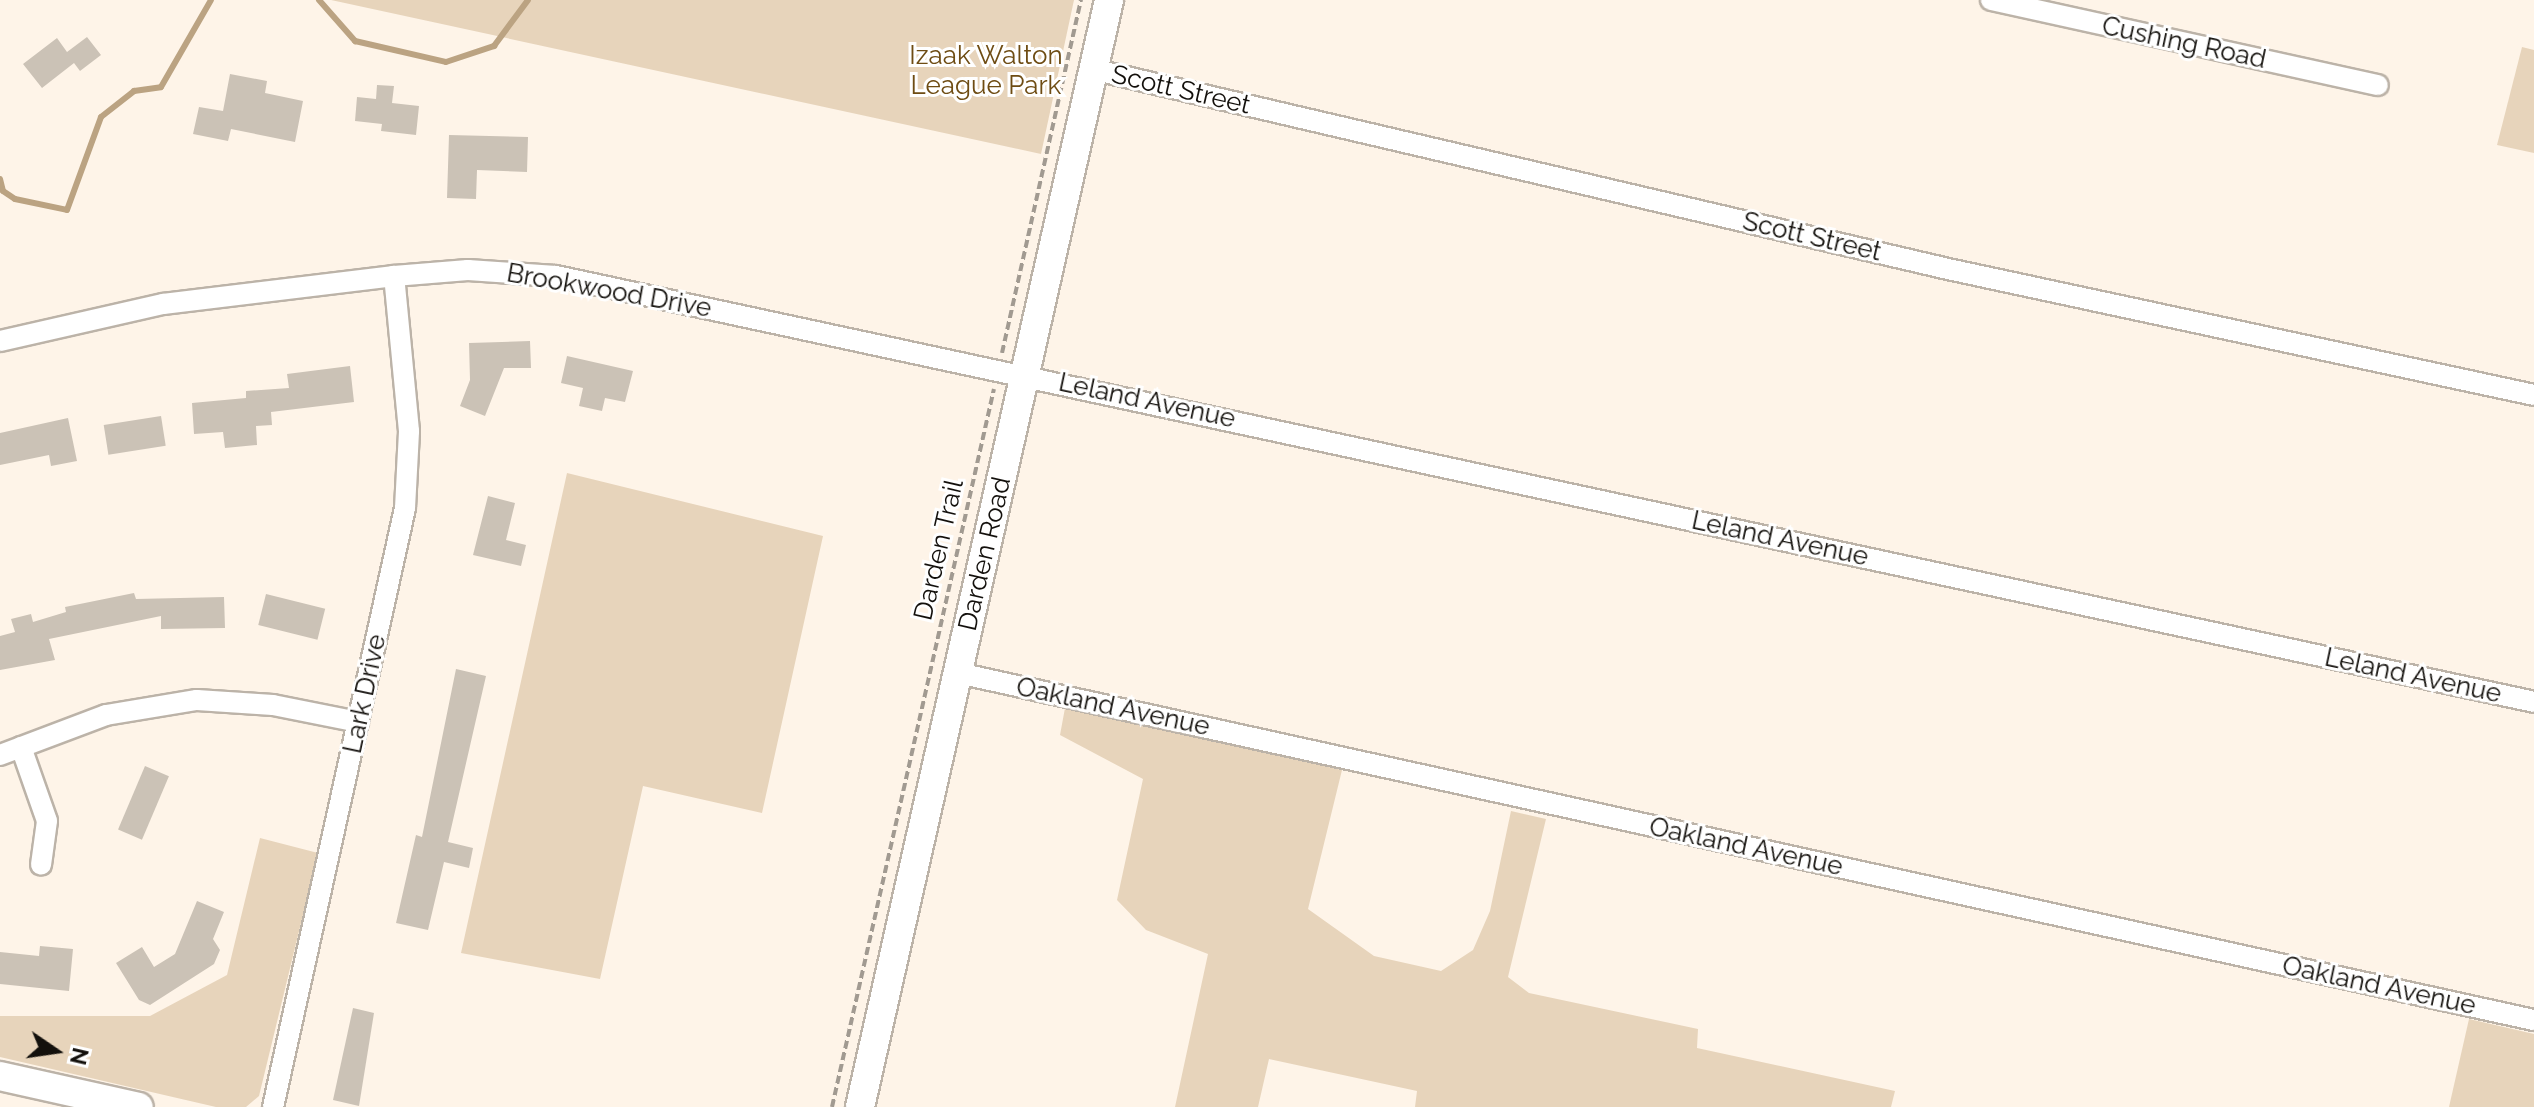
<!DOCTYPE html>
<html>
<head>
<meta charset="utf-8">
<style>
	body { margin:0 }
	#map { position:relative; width:2534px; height:1107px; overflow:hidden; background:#fef4e8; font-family:Raleway,sans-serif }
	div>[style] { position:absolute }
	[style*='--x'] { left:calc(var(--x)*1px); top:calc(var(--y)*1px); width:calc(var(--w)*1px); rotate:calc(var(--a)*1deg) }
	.green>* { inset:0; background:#e7d4bb }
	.stream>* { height:6px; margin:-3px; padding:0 3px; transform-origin:3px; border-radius:3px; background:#bba382 }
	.building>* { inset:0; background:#cbc2b6; transform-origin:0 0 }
	.path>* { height:4px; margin-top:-2px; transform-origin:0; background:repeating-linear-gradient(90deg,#a19a91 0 8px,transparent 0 12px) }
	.roads { filter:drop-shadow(2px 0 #bcb3a8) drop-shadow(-2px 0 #bcb3a8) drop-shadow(0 2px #bcb3a8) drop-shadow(0 -2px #bcb3a8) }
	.street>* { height:20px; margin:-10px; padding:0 10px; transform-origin:10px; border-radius:10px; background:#fff }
	.secondary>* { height:28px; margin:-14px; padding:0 14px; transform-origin:14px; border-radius:14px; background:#fff }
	span { translate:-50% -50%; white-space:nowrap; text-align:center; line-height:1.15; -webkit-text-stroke:6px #fff; paint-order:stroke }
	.street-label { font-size:26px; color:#13100c }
	.park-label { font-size:26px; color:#6e4c13 }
	.north { position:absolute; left:16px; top:1011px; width:80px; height:80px; -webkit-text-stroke:6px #fff; paint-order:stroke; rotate:103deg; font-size:22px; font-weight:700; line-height:32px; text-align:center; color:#13100c }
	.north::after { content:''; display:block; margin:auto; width:28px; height:36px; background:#13100c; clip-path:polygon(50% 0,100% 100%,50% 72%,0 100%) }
</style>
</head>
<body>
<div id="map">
	<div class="green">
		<div style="clip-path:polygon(331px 0,1074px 0,1041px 154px)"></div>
		<div style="clip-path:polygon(2522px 47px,2534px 50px,2534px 153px,2497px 145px)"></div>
		<div style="clip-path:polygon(567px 473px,823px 536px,762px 813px,643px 786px,600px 979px,461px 953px)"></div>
		<div style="clip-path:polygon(1065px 708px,1342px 770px,1308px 909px,1374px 956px,1441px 971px,1473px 950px,1490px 911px,1511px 811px,1546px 819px,1508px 977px,1529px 993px,1698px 1029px,1697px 1048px,1895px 1091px,1891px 1107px,1415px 1107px,1417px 1091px,1269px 1059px,1258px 1107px,1175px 1107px,1208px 954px,1146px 930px,1117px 900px,1143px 779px,1060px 735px)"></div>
		<div style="clip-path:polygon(260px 838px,318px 853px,259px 1096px,246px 1107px,216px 1107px,0 1057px,0 1016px,150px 1016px,227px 975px)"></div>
		<div style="clip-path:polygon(2469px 1019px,2534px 1034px,2534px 1107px,2449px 1107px)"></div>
	</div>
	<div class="stream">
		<div style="--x:319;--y:0;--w:55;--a:48.7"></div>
		<div style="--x:355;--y:41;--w:93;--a:13"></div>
		<div style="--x:446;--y:62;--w:51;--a:-18.4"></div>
		<div style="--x:494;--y:46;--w:57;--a:-53.5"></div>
		<div style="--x:0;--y:179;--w:12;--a:76"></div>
		<div style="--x:3;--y:191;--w:14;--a:34"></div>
		<div style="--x:15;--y:199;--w:53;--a:11.9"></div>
		<div style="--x:67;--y:210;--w:99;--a:-69.9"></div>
		<div style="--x:101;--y:117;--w:42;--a:-38.2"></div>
		<div style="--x:134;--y:91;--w:27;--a:-8"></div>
		<div style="--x:161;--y:87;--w:100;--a:-60.1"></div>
	</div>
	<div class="building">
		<div style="clip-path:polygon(87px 37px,101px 55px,80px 71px,74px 63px,42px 88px,23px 64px,57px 38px,67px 52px)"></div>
		<div style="clip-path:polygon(230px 74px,267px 81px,265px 93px,303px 101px,295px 142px,231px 129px,228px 141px,193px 134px,199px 107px,223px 111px)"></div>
		<div style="clip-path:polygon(377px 85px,394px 86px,392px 103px,419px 106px,416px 135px,381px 131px,382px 124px,355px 121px,357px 97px,376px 99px)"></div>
		<div style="clip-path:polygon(449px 135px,528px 137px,527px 172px,477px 170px,476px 199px,447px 198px)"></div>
		<div style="clip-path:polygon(530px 341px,531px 368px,504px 368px,485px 416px,460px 406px,470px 380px,469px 343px)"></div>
		<div style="clip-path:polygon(567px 356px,633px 371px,625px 402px,605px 398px,602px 411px,579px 406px,583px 388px,561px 383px)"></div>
		<div style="clip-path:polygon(350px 366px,354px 402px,271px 412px,272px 425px,256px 426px,257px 445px,225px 448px,223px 432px,194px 434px,192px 403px,246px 398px,246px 391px,289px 388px,287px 374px)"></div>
		<div style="left:161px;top:416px;width:30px;height:58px;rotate:81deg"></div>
		<div style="clip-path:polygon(68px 418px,77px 461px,51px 466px,49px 455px,0 465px,0 433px)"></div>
		<div style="clip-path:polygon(488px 496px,515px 503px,506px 540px,526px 545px,521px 566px,473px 555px)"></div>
		<div style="clip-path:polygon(134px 593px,136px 599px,224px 597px,225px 628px,161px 629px,161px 616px,49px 639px,55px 660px,0 670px,0 636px,15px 632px,11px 619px,31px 614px,33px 622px,66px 612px,65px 607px)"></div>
		<div style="left:266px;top:594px;width:61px;height:32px;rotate:14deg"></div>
		<div style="clip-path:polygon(456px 669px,486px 676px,448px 842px,473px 848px,469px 868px,444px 862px,428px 930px,396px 923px,416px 835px,422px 837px)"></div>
		<div style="left:145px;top:766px;width:26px;height:69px;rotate:23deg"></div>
		<div style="clip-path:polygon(197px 901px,224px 912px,213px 939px,220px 950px,214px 964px,150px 1005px,139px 1000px,116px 963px,142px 947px,154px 967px,175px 954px)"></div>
		<div style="clip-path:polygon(40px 946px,73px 949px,69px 991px,0 984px,0 952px,39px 956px)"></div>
		<div style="clip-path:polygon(353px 1008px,374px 1013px,359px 1106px,333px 1100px)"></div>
	</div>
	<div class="path">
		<div style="--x:1002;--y:353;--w:362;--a:-77.4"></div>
		<div style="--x:832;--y:1107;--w:736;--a:-77.29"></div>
	</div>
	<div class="roads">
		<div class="street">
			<div style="--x:1991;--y:0;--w:396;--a:12.4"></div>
			<div style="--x:1092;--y:69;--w:879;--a:13.15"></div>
			<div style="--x:1948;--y:269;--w:599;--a:12.13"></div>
			<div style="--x:0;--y:341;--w:167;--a:-12.8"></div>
			<div style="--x:163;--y:304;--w:233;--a:-6.9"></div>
			<div style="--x:394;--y:276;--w:74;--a:-4.6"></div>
			<div style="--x:468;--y:270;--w:88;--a:3.9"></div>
			<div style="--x:556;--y:276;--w:2023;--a:12.15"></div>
			<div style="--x:958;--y:673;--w:1614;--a:12.42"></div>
			<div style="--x:21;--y:747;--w:78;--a:70.6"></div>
			<div style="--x:47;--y:821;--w:44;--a:97.8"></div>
			<div style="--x:0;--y:755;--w:113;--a:-20.7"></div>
			<div style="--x:106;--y:715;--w:92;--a:-9.4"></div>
			<div style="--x:197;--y:700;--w:76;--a:3.8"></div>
			<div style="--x:273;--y:705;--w:87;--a:11.3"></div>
			<div style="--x:273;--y:1107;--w:613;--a:-77.57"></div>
			<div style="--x:405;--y:508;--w:77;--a:-87"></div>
			<div style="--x:409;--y:431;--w:156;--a:-95.5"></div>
		</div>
		<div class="secondary">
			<div style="--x:0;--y:1076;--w:142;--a:12.6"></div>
			<div style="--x:860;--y:1107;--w:1135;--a:-77.32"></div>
		</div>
	</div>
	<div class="street-label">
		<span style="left:2184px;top:43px;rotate:12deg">Cushing Road</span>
		<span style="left:1181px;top:90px;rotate:13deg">Scott Street</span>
		<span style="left:1812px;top:237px;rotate:13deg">Scott Street</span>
		<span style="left:609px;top:291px;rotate:10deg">Brookwood Drive</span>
		<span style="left:1147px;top:401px;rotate:12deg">Leland Avenue</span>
		<span style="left:1780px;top:539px;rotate:12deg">Leland Avenue</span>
		<span style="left:939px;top:550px;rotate:-77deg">Darden Trail</span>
		<span style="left:985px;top:554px;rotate:-77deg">Darden Road</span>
		<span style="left:2413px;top:676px;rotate:12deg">Leland Avenue</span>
		<span style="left:365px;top:694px;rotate:-78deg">Lark Drive</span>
		<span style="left:1113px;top:707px;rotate:12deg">Oakland Avenue</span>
		<span style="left:1746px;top:847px;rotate:12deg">Oakland Avenue</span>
		<span style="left:2379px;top:986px;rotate:12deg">Oakland Avenue</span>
	</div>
	<div class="park-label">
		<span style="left:986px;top:71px">Izaak Walton<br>League Park</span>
	</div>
	<div class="north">N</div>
</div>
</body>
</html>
